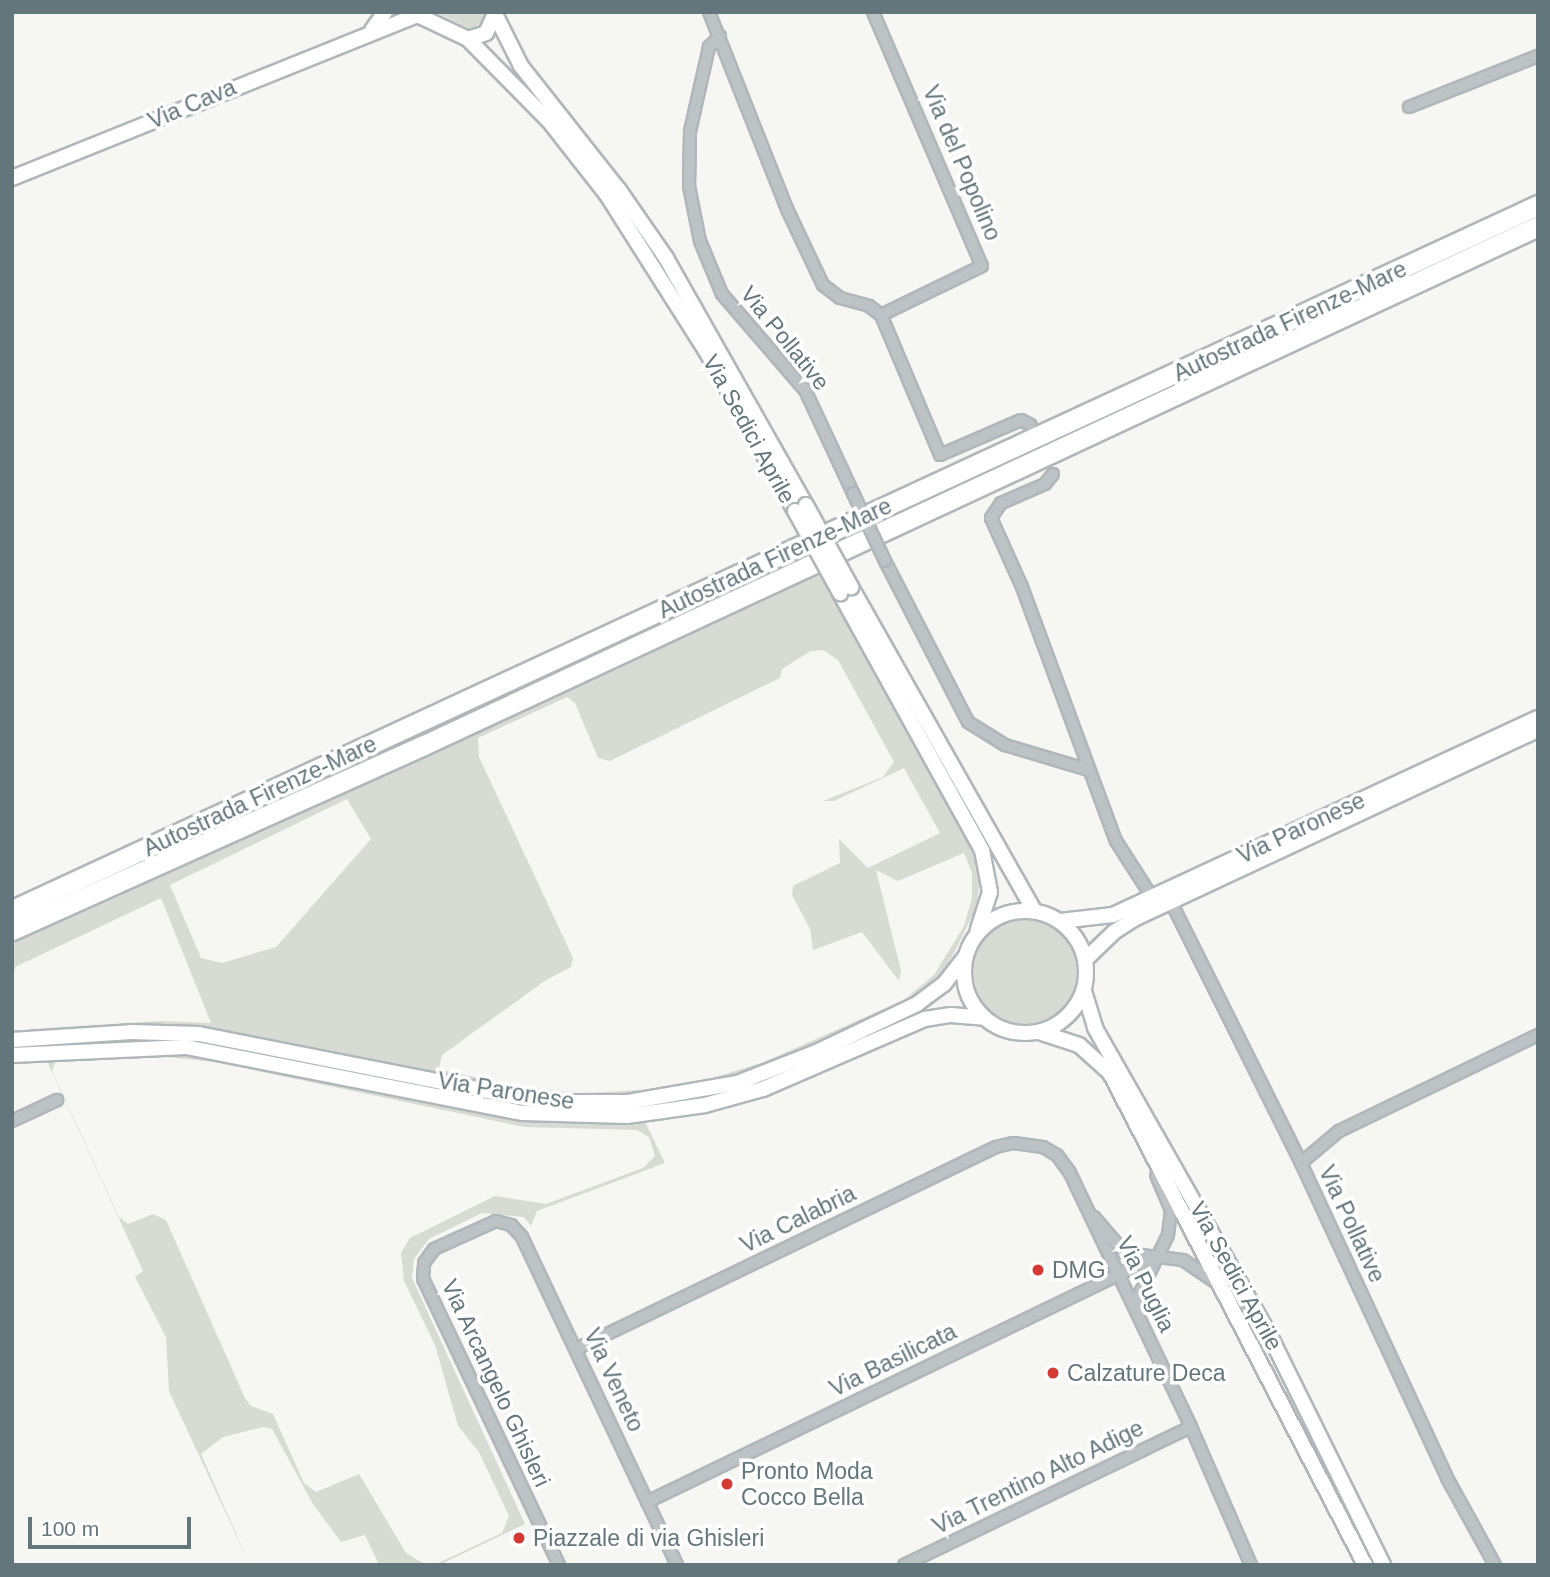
<!DOCTYPE html>
<html>
<head>
<meta charset="utf-8">
<style>
	body { margin:0 }
	#map { position:relative; width:1550px; height:1577px; overflow:hidden; background:#f6f6f3; font-family:Arial,sans-serif }
	div>[style] { position:absolute }
	[style*='--x'] { left:calc(var(--x)*1px); top:calc(var(--y)*1px); width:calc(var(--w)*1px); rotate:calc(var(--a)*1deg) }
	.green>* { inset:0; background:#d7dbd3 }
	.round { border-radius:50% }
	.roads { filter:drop-shadow(2px 0 #b0b7ba) drop-shadow(-2px 0 #b0b7ba) drop-shadow(0 2px #b0b7ba) drop-shadow(0 -2px #b0b7ba) }
	.street>* { height:10px; margin:-5px; padding:0 5px; transform-origin:5px; border-radius:5px; background:#bdc3c5 }
	.secondary>* { height:14px; margin:-7px; padding:0 7px; transform-origin:7px; border-radius:7px; background:#fff }
	.secondary>.ring { margin:-7px; padding:0; box-sizing:content-box; background:none; border:14px solid #fff; border-radius:50% }
	.highway>* { height:19px; margin:-9.5px; padding:0 9.5px; transform-origin:9.5px; border-radius:9.5px; background:#fff }
	.bridges { filter:drop-shadow(2px 0 #b0b7ba) drop-shadow(-2px 0 #b0b7ba) drop-shadow(0 2px #b0b7ba) drop-shadow(0 -2px #b0b7ba) }
	.street-bridge>* { height:10px; margin:-5px; padding:0 5px; transform-origin:5px; border-radius:5px; background:#bdc3c5 }
	.secondary-bridge>* { height:14px; margin:-7px; padding:0 7px; transform-origin:7px; border-radius:7px; background:#fff }
	.dots>* { width:19px; height:19px; translate:-50% -50%; box-sizing:border-box; border:4px solid #fff; border-radius:50% }
	span { translate:-50% -50%; white-space:nowrap; text-align:center; line-height:1.15; -webkit-text-stroke:7px #fff; paint-order:stroke }
	.street-label { font-size:23px; color:#63767c }
	.poi-label { font-size:23px; color:#63767c }
	.left { translate:0 -50%; text-align:left }
	.frame { position:absolute; inset:0; border:14px solid #63767c; pointer-events:none }
	.scale { position:absolute; left:28px; top:1517px; width:163px; height:32px; box-sizing:border-box; border:4px solid #63767c; border-top:0; padding-left:9px; font-size:21px; line-height:24px; white-space:nowrap; color:#63767c; -webkit-text-stroke:5px #fff; paint-order:stroke }
</style>
</head>
<body>
<div id="map">
	<div class="green">
		<div style="clip-path:polygon(436px 12px,488px 12px,483px 23px,470px 29px)"></div>
		<div style="clip-path:polygon(evenodd,818px 571px,976px 851px,981px 869px,977px 906px,953px 955px,942px 973px,909px 1000px,755px 1069px,723px 1079px,616px 1095px,508px 1088px,202px 1027px,30px 1029px,159px 1021px,211px 1023px,161px 898px,15px 967px,13px 982px,12px 943px,818px 571px,823px 650px,838px 660px,894px 762px,883px 777px,823px 801px,834px 801px,904px 768px,940px 833px,868px 868px,839px 839px,840px 863px,793px 886px,792px 895px,810px 929px,813px 950px,862px 932px,899px 981px,901px 971px,876px 870px,898px 881px,964px 853px,972px 873px,972px 898px,964px 926px,934px 975px,904px 1000px,764px 1062px,709px 1079px,643px 1090px,583px 1093px,514px 1086px,439px 1069px,442px 1055px,546px 980px,571px 967px,573px 958px,479px 757px,478px 738px,567px 697px,575px 703px,598px 758px,610px 761px,780px 678px,782px 669px,811px 651px,823px 650px,818px 571px,347px 799px,371px 839px,276px 947px,222px 963px,201px 958px,170px 885px,347px 799px)"></div>
		<div class="round" style="left:970px;top:916px;width:108px;height:108px"></div>
		<div style="clip-path:polygon(175px 1054px,208px 1056px,526px 1120px,645px 1122px,665px 1163px,537px 1211px,531px 1226px,524px 1217px,482px 1213px,429px 1239px,414px 1259px,412px 1278px,525px 1524px,439px 1565px,434px 1565px,502px 1533px,509px 1516px,479px 1452px,458px 1426px,435px 1345px,404px 1281px,401px 1253px,410px 1238px,495px 1196px,546px 1204px,643px 1168px,655px 1156px,649px 1137px,637px 1130px,524px 1127px,215px 1062px,166px 1057px,55px 1062px,52px 1071px,119px 1217px,128px 1224px,153px 1214px,166px 1220px,245px 1398px,251px 1406px,273px 1414px,304px 1483px,316px 1492px,359px 1474px,406px 1553px,426px 1565px,379px 1565px,365px 1535px,341px 1542px,313px 1504px,272px 1429px,263px 1427px,223px 1437px,201px 1454px,250px 1565px,169px 1391px,166px 1337px,135px 1277px,143px 1271px,46px 1059px)"></div>
	</div>
	<div class="roads">
		<div class="street">
			<div style="--x:709;--y:12;--w:212;--a:68.4"></div>
			<div style="--x:787;--y:209;--w:84;--a:64.7"></div>
			<div style="--x:823;--y:285;--w:21;--a:37"></div>
			<div style="--x:840;--y:298;--w:30;--a:15"></div>
			<div style="--x:869;--y:306;--w:15;--a:37"></div>
			<div style="--x:881;--y:315;--w:152;--a:67.1"></div>
			<div style="--x:940;--y:455;--w:88;--a:-23.4"></div>
			<div style="--x:1021;--y:420;--w:11;--a:27"></div>
			<div style="--x:873;--y:12;--w:276;--a:66.8"></div>
			<div style="--x:982;--y:266;--w:112;--a:154.1"></div>
			<div style="--x:720;--y:36;--w:16;--a:135"></div>
			<div style="--x:709;--y:47;--w:86;--a:102.7"></div>
			<div style="--x:690;--y:131;--w:55;--a:91"></div>
			<div style="--x:689;--y:186;--w:56;--a:78.7"></div>
			<div style="--x:700;--y:241;--w:57;--a:67.5"></div>
			<div style="--x:722;--y:294;--w:127;--a:49.2"></div>
			<div style="--x:805;--y:390;--w:114;--a:65"></div>
			<div style="--x:1409;--y:107;--w:139;--a:-21.6"></div>
			<div style="--x:1053;--y:474;--w:13;--a:129"></div>
			<div style="--x:1045;--y:484;--w:48;--a:156.6"></div>
			<div style="--x:1001;--y:503;--w:18;--a:124"></div>
			<div style="--x:991;--y:518;--w:76;--a:65.8"></div>
			<div style="--x:1022;--y:587;--w:271;--a:69.7"></div>
			<div style="--x:1116;--y:841;--w:67;--a:57.3"></div>
			<div style="--x:885;--y:561;--w:181;--a:62.7"></div>
			<div style="--x:968;--y:722;--w:44;--a:31.9"></div>
			<div style="--x:1005;--y:745;--w:88;--a:16.6"></div>
			<div style="--x:1171;--y:902;--w:292;--a:63.5"></div>
			<div style="--x:1301;--y:1163;--w:347;--a:65.1"></div>
			<div style="--x:1447;--y:1478;--w:99;--a:61.1"></div>
			<div style="--x:12;--y:1121;--w:50;--a:-25"></div>
			<div style="--x:1301;--y:1163;--w:50;--a:-40.1"></div>
			<div style="--x:1339;--y:1131;--w:221;--a:-25.8"></div>
			<div style="--x:1094;--y:1217;--w:48;--a:49.3"></div>
			<div style="--x:1125;--y:1253;--w:58;--a:6.9"></div>
			<div style="--x:1183;--y:1260;--w:42;--a:34.4"></div>
			<div style="--x:1134;--y:1305;--w:78;--a:-64.1"></div>
			<div style="--x:1168;--y:1235;--w:25;--a:-83"></div>
			<div style="--x:1171;--y:1210;--w:38;--a:-113"></div>
			<div style="--x:576;--y:1349;--w:466;--a:-25.7"></div>
			<div style="--x:996;--y:1147;--w:18;--a:-13"></div>
			<div style="--x:1014;--y:1143;--w:29;--a:8"></div>
			<div style="--x:1043;--y:1147;--w:16;--a:30"></div>
			<div style="--x:1057;--y:1155;--w:22;--a:54"></div>
			<div style="--x:1070;--y:1173;--w:281;--a:64.5"></div>
			<div style="--x:1191;--y:1427;--w:150;--a:66.5"></div>
			<div style="--x:647;--y:1502;--w:566;--a:-25.75"></div>
			<div style="--x:559;--y:1565;--w:317;--a:-115.4"></div>
			<div style="--x:423;--y:1279;--w:16;--a:-86"></div>
			<div style="--x:424;--y:1263;--w:17;--a:-54"></div>
			<div style="--x:434;--y:1249;--w:68;--a:-24.3"></div>
			<div style="--x:496;--y:1221;--w:16;--a:15"></div>
			<div style="--x:511;--y:1225;--w:16;--a:47"></div>
			<div style="--x:522;--y:1237;--w:363;--a:64.7"></div>
			<div style="--x:904;--y:1565;--w:318;--a:-25.7"></div>
		</div>
		<div class="secondary">
			<div style="--x:411;--y:12;--w:63;--a:25.3"></div>
			<div style="--x:468;--y:39;--w:115;--a:45.4"></div>
			<div style="--x:549;--y:121;--w:94;--a:51.9"></div>
			<div style="--x:607;--y:195;--w:191;--a:57.6"></div>
			<div style="--x:709;--y:356;--w:177;--a:61"></div>
			<div style="--x:496;--y:16;--w:56;--a:63.4"></div>
			<div style="--x:521;--y:66;--w:158;--a:51.7"></div>
			<div style="--x:619;--y:190;--w:83;--a:55.3"></div>
			<div style="--x:666;--y:258;--w:284;--a:60.5"></div>
			<div style="--x:372;--y:30;--w:22;--a:-54"></div>
			<div style="--x:468;--y:39;--w:19;--a:-18"></div>
			<div style="--x:486;--y:33;--w:23;--a:-65"></div>
			<div style="--x:12;--y:178;--w:437;--a:-21.9"></div>
			<div style="--x:851;--y:587;--w:372;--a:60.5"></div>
			<div style="--x:840;--y:593;--w:294;--a:61.1"></div>
			<div style="--x:982;--y:850;--w:43;--a:79.2"></div>
			<div style="--x:990;--y:892;--w:40;--a:108"></div>
			<div class="ring" style="left:964px;top:911px;width:108px;height:108px"></div>
			<div style="--x:1060;--y:921;--w:53;--a:-6.5"></div>
			<div style="--x:1113;--y:915;--w:468;--a:-24.9"></div>
			<div style="--x:1085;--y:960;--w:40;--a:-44"></div>
			<div style="--x:1114;--y:932;--w:24;--a:-33"></div>
			<div style="--x:1134;--y:919;--w:446;--a:-25.1"></div>
			<div style="--x:1084;--y:991;--w:39;--a:73"></div>
			<div style="--x:1095;--y:1028;--w:350;--a:60.4"></div>
			<div style="--x:1268;--y:1332;--w:260;--a:63.7"></div>
			<div style="--x:1039;--y:1032;--w:42;--a:18"></div>
			<div style="--x:1079;--y:1045;--w:42;--a:42.1"></div>
			<div style="--x:1110;--y:1073;--w:554;--a:62.6"></div>
			<div style="--x:12;--y:1040;--w:119;--a:-3.8"></div>
			<div style="--x:131;--y:1032;--w:68;--a:1.7"></div>
			<div style="--x:199;--y:1034;--w:319;--a:11.2"></div>
			<div style="--x:512;--y:1096;--w:51;--a:6.7"></div>
			<div style="--x:563;--y:1102;--w:65;--a:0"></div>
			<div style="--x:628;--y:1102;--w:111;--a:-9.9"></div>
			<div style="--x:737;--y:1083;--w:83;--a:-21.3"></div>
			<div style="--x:814;--y:1053;--w:114;--a:-25.4"></div>
			<div style="--x:917;--y:1004;--w:34;--a:-37"></div>
			<div style="--x:944;--y:984;--w:36;--a:-52"></div>
			<div style="--x:12;--y:1055;--w:174;--a:-2.6"></div>
			<div style="--x:186;--y:1047;--w:343;--a:11.1"></div>
			<div style="--x:523;--y:1113;--w:104;--a:1.7"></div>
			<div style="--x:627;--y:1116;--w:79;--a:-8"></div>
			<div style="--x:705;--y:1105;--w:60;--a:-15.4"></div>
			<div style="--x:763;--y:1089;--w:176;--a:-23.4"></div>
			<div style="--x:925;--y:1019;--w:26;--a:-9"></div>
			<div style="--x:951;--y:1015;--w:33;--a:5"></div>
		</div>
		<div class="highway">
			<div style="--x:12;--y:910;--w:1681;--a:-24.8"></div>
			<div style="--x:12;--y:930;--w:452;--a:-24.2"></div>
			<div style="--x:424;--y:745;--w:1229;--a:-24.98"></div>
		</div>
	</div>
	<div class="bridges">
		<div class="street-bridge">
			<div style="--x:853;--y:493;--w:75;--a:64.8"></div>
		</div>
		<div class="secondary-bridge">
			<div style="--x:806;--y:505;--w:94;--a:61.2"></div>
			<div style="--x:795;--y:511;--w:94;--a:61.2"></div>
		</div>
	</div>
	<div class="dots">
		<div style="left:1038px;top:1270px;background:#d53934"></div>
		<div style="left:1053px;top:1373px;background:#d53934"></div>
		<div style="left:727px;top:1484px;background:#d53934"></div>
		<div style="left:519px;top:1538px;background:#d53934"></div>
	</div>
	<div class="street-label">
		<span style="left:192px;top:104px;rotate:-23deg">Via Cava</span>
		<span style="left:962px;top:163px;rotate:67deg">Via del Popolino</span>
		<span style="left:1290px;top:321px;rotate:-25deg">Autostrada Firenze-Mare</span>
		<span style="left:785px;top:338px;rotate:51deg">Via Pollative</span>
		<span style="left:749px;top:429px;rotate:61deg">Via Sedici Aprile</span>
		<span style="left:775px;top:558px;rotate:-25deg">Autostrada Firenze-Mare</span>
		<span style="left:260px;top:796px;rotate:-25deg">Autostrada Firenze-Mare</span>
		<span style="left:1301px;top:828px;rotate:-25deg">Via Paronese</span>
		<span style="left:506px;top:1091px;rotate:9deg">Via Paronese</span>
		<span style="left:798px;top:1219px;rotate:-26deg">Via Calabria</span>
		<span style="left:1352px;top:1224px;rotate:65deg">Via Pollative</span>
		<span style="left:1236px;top:1276px;rotate:61deg">Via Sedici Aprile</span>
		<span style="left:1146px;top:1284px;rotate:64deg">Via Puglia</span>
		<span style="left:893px;top:1360px;rotate:-26deg">Via Basilicata</span>
		<span style="left:614px;top:1380px;rotate:65deg">Via Veneto</span>
		<span style="left:496px;top:1383px;rotate:65deg">Via Arcangelo Ghisleri</span>
		<span style="left:1038px;top:1477px;rotate:-26deg">Via Trentino Alto Adige</span>
	</div>
	<div class="poi-label">
		<span class="left" style="left:1052px;top:1270px">DMG</span>
		<span class="left" style="left:1067px;top:1373px">Calzature Deca</span>
		<span class="left" style="left:741px;top:1484px">Pronto Moda<br>Cocco Bella</span>
		<span class="left" style="left:533px;top:1538px">Piazzale di via Ghisleri</span>
	</div>
	<div class="frame"></div>
	<div class="scale">100 m</div>
</div>
</body>
</html>
